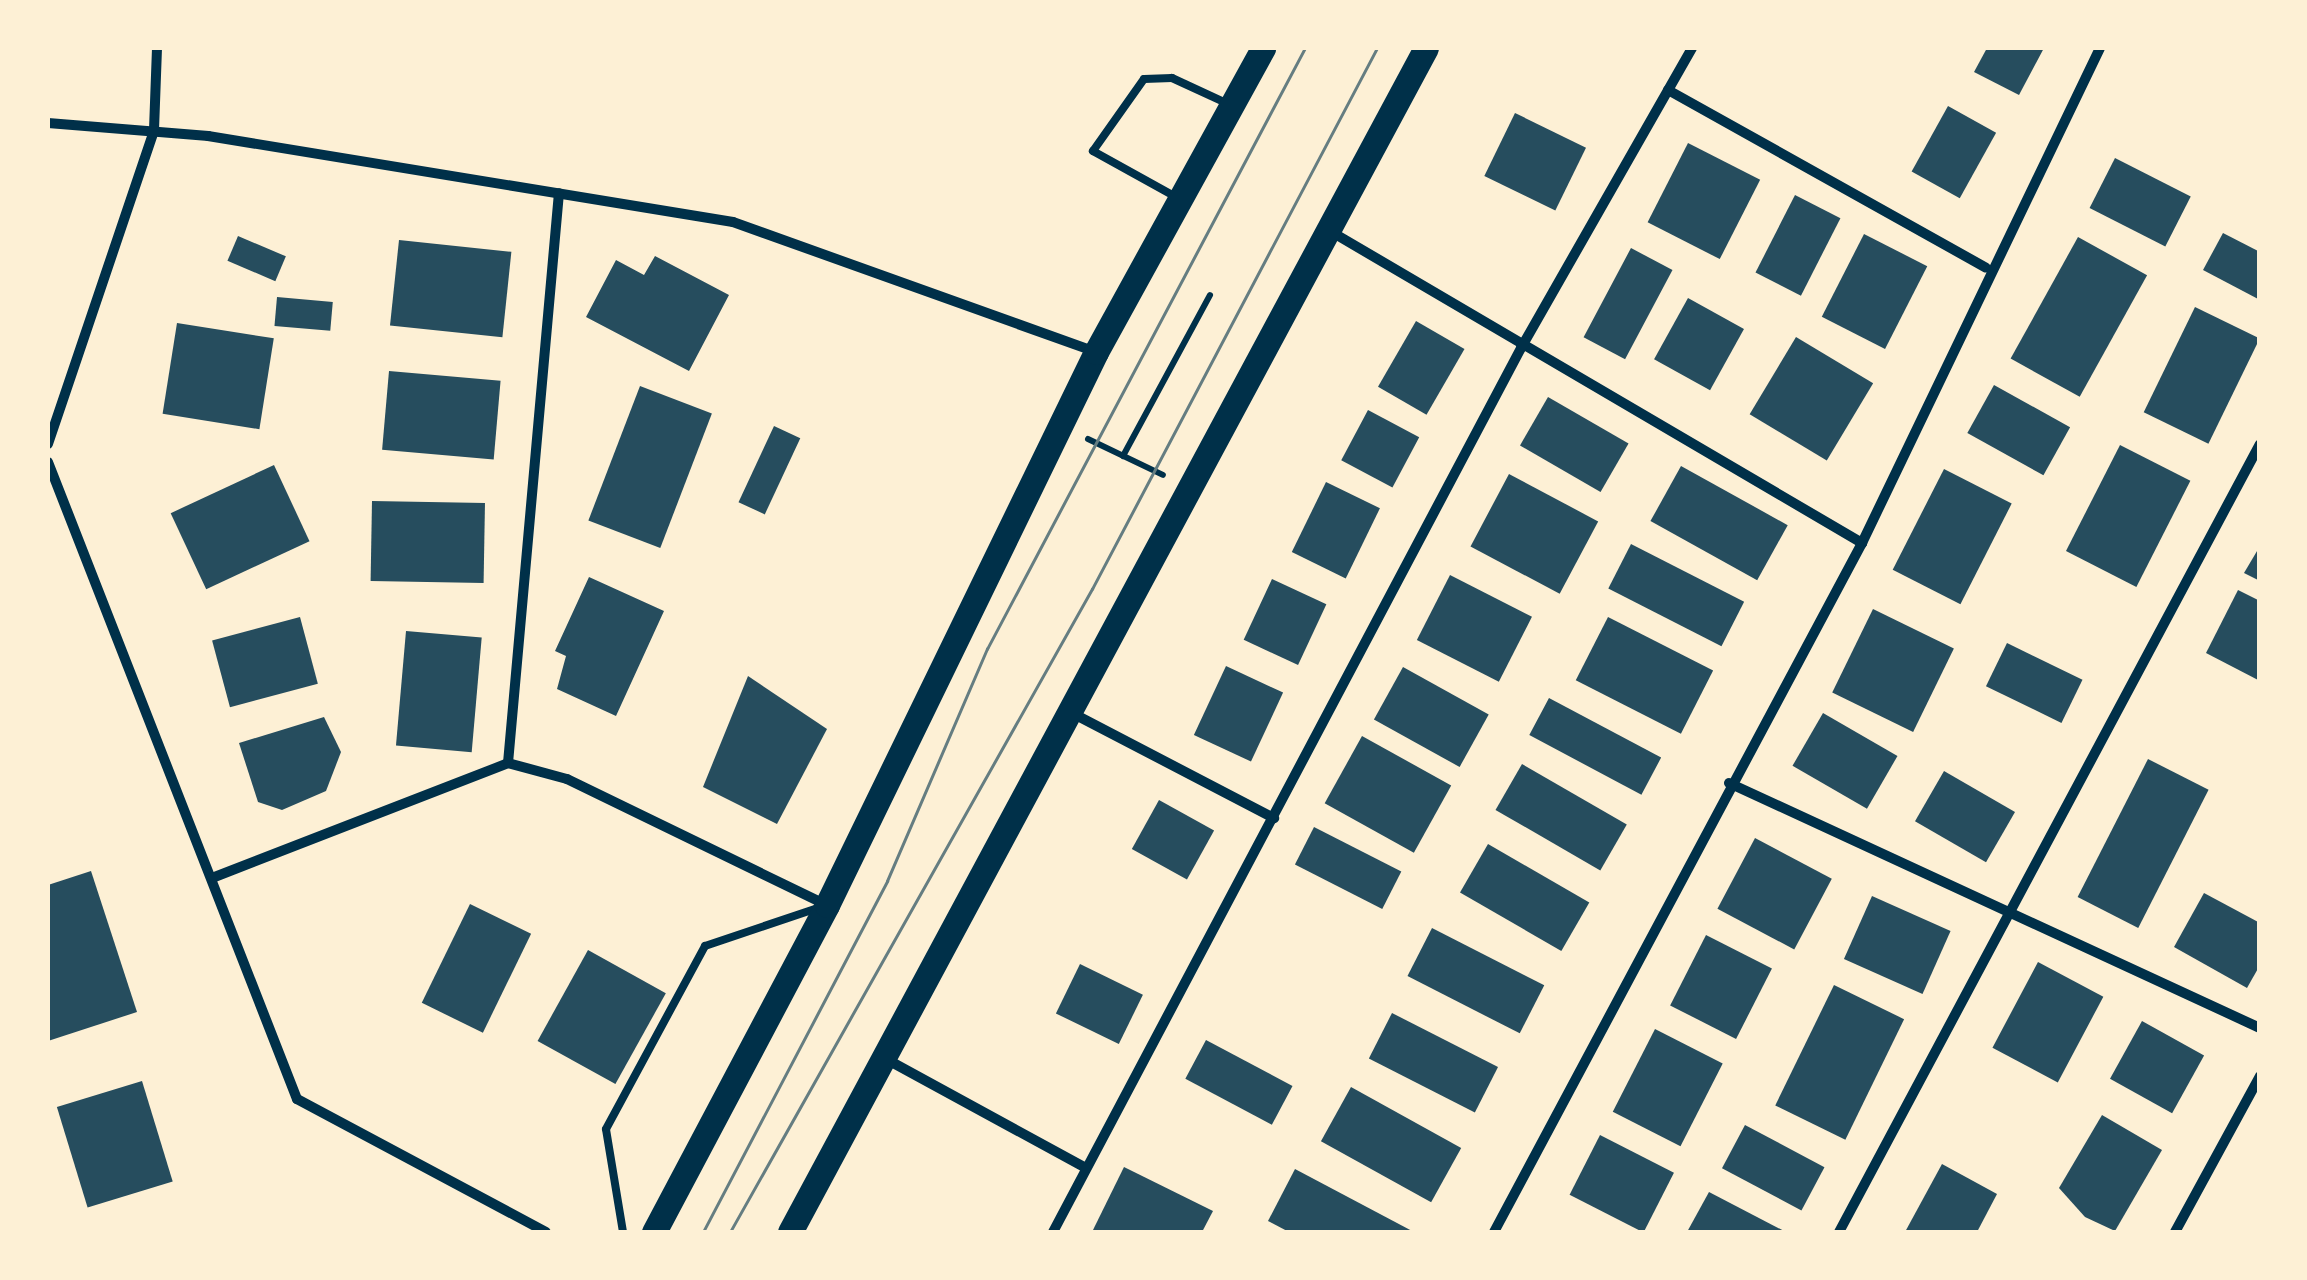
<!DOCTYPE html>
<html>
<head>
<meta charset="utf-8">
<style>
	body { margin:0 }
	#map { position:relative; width:2307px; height:1280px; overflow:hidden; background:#fdf0d5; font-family:"Fira Sans",sans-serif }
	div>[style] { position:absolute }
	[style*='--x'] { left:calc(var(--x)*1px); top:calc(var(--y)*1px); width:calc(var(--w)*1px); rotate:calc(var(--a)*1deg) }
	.building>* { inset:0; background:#264d5e; transform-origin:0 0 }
	.path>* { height:6px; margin:-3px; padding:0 3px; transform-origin:3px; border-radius:3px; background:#003049 }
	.service>* { height:8px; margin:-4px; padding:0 4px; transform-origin:4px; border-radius:4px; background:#003049 }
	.minor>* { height:10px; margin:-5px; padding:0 5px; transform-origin:5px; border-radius:5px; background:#003049 }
	.primary>* { height:25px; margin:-12.5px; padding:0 12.5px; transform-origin:12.5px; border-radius:12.5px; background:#003049 }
	.tram>* { height:2.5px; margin:-1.25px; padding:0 1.25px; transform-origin:1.25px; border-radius:1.25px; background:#657d81 }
	span { translate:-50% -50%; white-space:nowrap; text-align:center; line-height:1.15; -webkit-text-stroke:8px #fdf0d5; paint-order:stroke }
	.frame { position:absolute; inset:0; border:50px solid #fdf0d5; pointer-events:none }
</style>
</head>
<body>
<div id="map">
	<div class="building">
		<div style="clip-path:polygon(1987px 48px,2044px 48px,2019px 95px,1974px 72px)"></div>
		<div style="left:1948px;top:106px;width:55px;height:75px;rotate:29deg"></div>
		<div style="left:1515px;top:113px;width:79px;height:70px;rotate:26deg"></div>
		<div style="left:1688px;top:143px;width:81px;height:89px;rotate:27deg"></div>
		<div style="left:2115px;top:158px;width:85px;height:56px;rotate:27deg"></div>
		<div style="left:1795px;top:195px;width:51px;height:87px;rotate:27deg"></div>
		<div style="clip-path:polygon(2223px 233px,2260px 252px,2260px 300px,2203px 270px)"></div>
		<div style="left:1864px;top:234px;width:71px;height:93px;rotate:27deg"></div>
		<div style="left:238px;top:236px;width:52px;height:27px;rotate:23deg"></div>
		<div style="left:2078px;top:237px;width:79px;height:139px;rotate:29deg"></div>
		<div style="left:399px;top:240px;width:113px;height:86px;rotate:6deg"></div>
		<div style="left:1631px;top:248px;width:47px;height:101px;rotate:28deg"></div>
		<div style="clip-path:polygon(655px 256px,729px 295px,689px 371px,586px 317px,616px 260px,644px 275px)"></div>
		<div style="left:277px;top:297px;width:56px;height:29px;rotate:5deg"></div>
		<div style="left:1688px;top:298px;width:64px;height:70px;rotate:29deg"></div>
		<div style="left:2195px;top:307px;width:72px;height:117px;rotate:26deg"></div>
		<div style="left:1416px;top:321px;width:56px;height:76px;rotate:30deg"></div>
		<div style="left:177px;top:323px;width:98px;height:92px;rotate:9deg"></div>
		<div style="left:1796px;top:337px;width:90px;height:90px;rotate:31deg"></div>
		<div style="left:389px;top:371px;width:112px;height:79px;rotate:5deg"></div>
		<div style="left:1994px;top:385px;width:87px;height:55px;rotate:29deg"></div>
		<div style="left:640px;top:386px;width:77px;height:144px;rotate:21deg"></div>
		<div style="left:1548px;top:397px;width:93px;height:56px;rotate:30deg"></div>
		<div style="left:1368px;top:410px;width:58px;height:57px;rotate:28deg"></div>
		<div style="left:774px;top:426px;width:29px;height:84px;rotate:25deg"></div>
		<div style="left:2120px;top:445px;width:79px;height:119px;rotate:27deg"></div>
		<div style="left:274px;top:465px;width:84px;height:114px;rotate:65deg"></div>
		<div style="left:1681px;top:466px;width:122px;height:63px;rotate:29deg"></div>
		<div style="left:1944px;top:469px;width:76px;height:113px;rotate:27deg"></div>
		<div style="left:1509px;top:474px;width:101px;height:82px;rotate:28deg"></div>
		<div style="left:1326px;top:482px;width:60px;height:78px;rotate:26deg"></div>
		<div style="left:372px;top:501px;width:113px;height:80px;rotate:1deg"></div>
		<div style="left:1631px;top:544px;width:127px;height:50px;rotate:27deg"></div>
		<div style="clip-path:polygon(2260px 546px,2260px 581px,2244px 573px)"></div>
		<div style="left:1450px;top:575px;width:92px;height:73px;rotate:27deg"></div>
		<div style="clip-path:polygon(589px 577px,664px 611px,616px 716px,557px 689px,566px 656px,555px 651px)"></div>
		<div style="left:1272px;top:579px;width:60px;height:67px;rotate:25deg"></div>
		<div style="clip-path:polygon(2238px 590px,2260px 601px,2260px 681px,2206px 653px)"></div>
		<div style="left:1873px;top:609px;width:90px;height:93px;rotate:26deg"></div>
		<div style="left:300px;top:617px;width:69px;height:91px;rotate:75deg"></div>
		<div style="left:1608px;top:617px;width:118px;height:71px;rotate:27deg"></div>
		<div style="left:406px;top:631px;width:76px;height:115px;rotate:5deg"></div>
		<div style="left:2007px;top:643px;width:84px;height:48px;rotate:26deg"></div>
		<div style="left:1226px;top:666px;width:63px;height:76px;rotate:25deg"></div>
		<div style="left:1403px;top:667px;width:98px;height:60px;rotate:29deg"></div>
		<div style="clip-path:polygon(748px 676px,827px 729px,777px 824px,703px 787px)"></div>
		<div style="left:1549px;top:698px;width:127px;height:42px;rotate:28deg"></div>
		<div style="left:1823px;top:713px;width:86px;height:61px;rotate:30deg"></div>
		<div style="clip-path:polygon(324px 717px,341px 752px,326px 791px,282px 810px,258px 802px,239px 743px)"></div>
		<div style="left:1362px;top:736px;width:102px;height:77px;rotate:29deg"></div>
		<div style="left:2148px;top:759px;width:68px;height:155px;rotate:27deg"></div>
		<div style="left:1522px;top:764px;width:121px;height:53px;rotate:30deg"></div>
		<div style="left:1944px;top:771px;width:82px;height:58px;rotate:30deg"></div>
		<div style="left:1159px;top:800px;width:63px;height:56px;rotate:29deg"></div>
		<div style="left:1314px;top:827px;width:98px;height:42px;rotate:27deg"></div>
		<div style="left:1755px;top:838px;width:87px;height:80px;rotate:28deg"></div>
		<div style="left:1488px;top:844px;width:117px;height:56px;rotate:30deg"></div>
		<div style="clip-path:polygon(91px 871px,137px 1012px,48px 1041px,48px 885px)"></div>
		<div style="clip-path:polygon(2204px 893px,2260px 923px,2260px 965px,2247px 988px,2174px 947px)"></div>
		<div style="left:1872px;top:896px;width:86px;height:69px;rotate:24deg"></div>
		<div style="left:470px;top:904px;width:68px;height:110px;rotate:26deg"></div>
		<div style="left:1432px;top:928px;width:126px;height:54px;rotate:27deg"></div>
		<div style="left:1706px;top:935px;width:74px;height:79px;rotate:27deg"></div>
		<div style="left:588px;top:950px;width:89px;height:104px;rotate:29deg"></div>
		<div style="left:2038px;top:962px;width:74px;height:97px;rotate:28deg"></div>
		<div style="left:1080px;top:964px;width:70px;height:55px;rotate:26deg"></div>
		<div style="left:1834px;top:985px;width:78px;height:134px;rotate:26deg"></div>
		<div style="left:1392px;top:1013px;width:119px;height:51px;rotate:27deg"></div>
		<div style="left:2142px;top:1021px;width:71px;height:66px;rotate:29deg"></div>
		<div style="left:1655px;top:1029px;width:76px;height:93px;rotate:27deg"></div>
		<div style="left:1206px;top:1040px;width:98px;height:44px;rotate:28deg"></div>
		<div style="left:142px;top:1081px;width:105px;height:89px;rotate:73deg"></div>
		<div style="left:1351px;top:1087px;width:126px;height:62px;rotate:29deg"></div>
		<div style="clip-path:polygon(2102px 1115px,2162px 1150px,2115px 1231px,2085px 1217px,2059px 1188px)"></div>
		<div style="left:1745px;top:1125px;width:90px;height:49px;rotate:28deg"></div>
		<div style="left:1600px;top:1135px;width:83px;height:67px;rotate:27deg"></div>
		<div style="clip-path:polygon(1942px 1164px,1997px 1194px,1977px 1232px,1905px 1232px)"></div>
		<div style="clip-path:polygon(1124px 1167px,1213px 1211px,1202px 1232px,1092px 1232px)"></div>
		<div style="clip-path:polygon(1295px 1169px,1414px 1232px,1289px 1232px,1268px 1221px)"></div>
		<div style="clip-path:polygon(1709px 1192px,1786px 1232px,1687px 1232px)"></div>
	</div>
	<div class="path">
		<div style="--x:1088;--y:439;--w:83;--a:25.6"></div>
		<div style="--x:1123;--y:456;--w:183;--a:-61.6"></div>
	</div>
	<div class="service">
		<div style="--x:1176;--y:197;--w:95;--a:-151"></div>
		<div style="--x:1093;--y:151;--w:88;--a:-54.7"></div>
		<div style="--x:1144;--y:79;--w:28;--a:-2"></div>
		<div style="--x:1172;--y:78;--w:60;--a:24.8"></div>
		<div style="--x:623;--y:1232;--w:104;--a:-99.4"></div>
		<div style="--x:606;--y:1129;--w:208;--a:-61.6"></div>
		<div style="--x:705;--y:946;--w:119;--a:-18.6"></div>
	</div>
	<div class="minor">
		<div style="--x:1668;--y:90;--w:364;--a:29.2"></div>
		<div style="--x:48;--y:123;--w:161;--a:4.6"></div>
		<div style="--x:208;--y:136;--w:532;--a:9.3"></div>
		<div style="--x:733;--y:222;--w:386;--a:19.7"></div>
		<div style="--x:1330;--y:231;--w:617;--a:30.39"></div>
		<div style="--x:48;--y:444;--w:331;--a:-71.3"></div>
		<div style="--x:154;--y:130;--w:82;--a:-87.9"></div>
		<div style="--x:48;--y:462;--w:684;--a:68.65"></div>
		<div style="--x:297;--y:1099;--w:282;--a:28.1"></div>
		<div style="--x:1072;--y:713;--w:228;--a:27.5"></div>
		<div style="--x:508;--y:763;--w:61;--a:15.2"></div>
		<div style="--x:567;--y:779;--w:288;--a:25.9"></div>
		<div style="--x:1729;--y:783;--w:585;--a:24.77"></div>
		<div style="--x:212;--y:878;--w:318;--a:-21.2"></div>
		<div style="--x:508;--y:763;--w:572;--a:-84.89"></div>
		<div style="--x:886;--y:1059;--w:228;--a:28.6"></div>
		<div style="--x:1053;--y:1232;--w:1000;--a:-62.1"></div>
		<div style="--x:1521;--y:348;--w:345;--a:-60.3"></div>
		<div style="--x:1494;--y:1232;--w:781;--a:-61.89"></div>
		<div style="--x:1862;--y:543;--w:549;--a:-64.32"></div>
		<div style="--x:1839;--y:1232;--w:893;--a:-61.89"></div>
		<div style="--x:2175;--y:1232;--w:178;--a:-61.4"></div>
	</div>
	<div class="primary">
		<div style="--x:654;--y:1232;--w:370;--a:-62.1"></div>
		<div style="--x:827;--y:905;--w:615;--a:-64.06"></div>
		<div style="--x:1096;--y:352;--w:347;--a:-61.2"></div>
		<div style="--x:790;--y:1232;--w:1344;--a:-61.76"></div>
	</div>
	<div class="tram">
		<div style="--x:703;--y:1232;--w:396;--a:-62.3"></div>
		<div style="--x:887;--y:881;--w:253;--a:-66.7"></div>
		<div style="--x:987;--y:649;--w:680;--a:-62.12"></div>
		<div style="--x:730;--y:1232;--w:738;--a:-60.62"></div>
		<div style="--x:1092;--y:589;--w:611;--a:-62.22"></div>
	</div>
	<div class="frame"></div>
</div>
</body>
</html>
